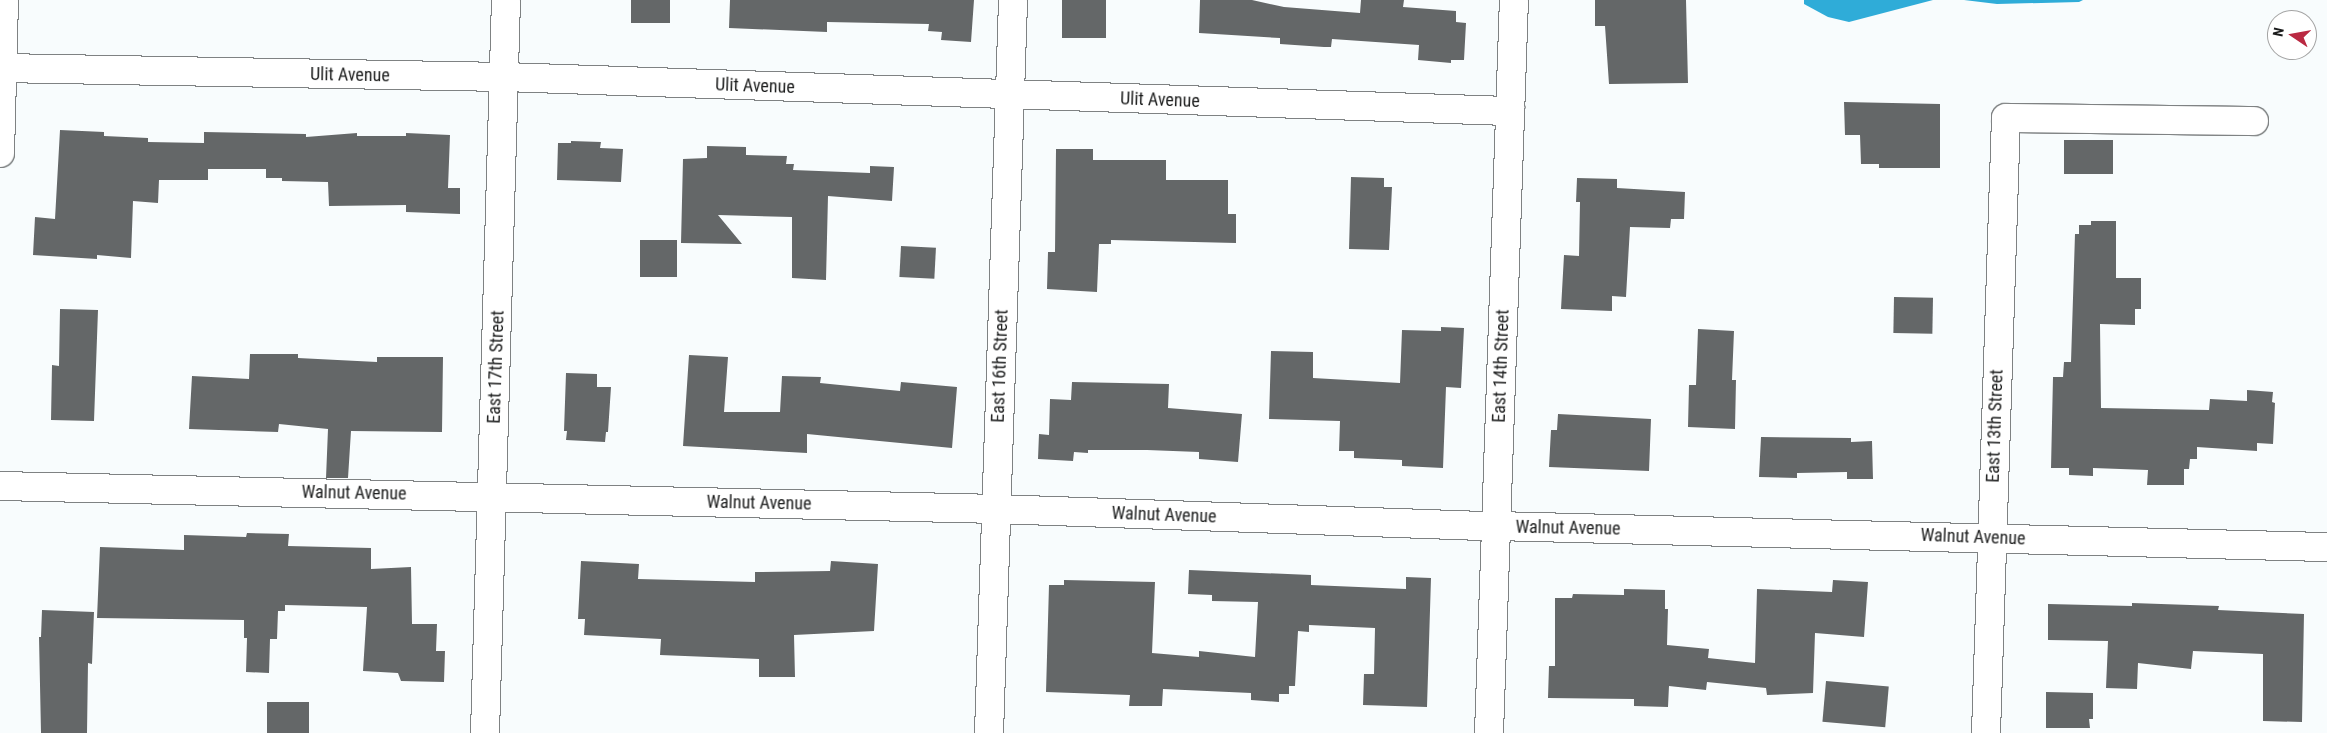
<!DOCTYPE html>
<html>
<head>
<meta charset="utf-8">
<style>
	body { margin:0 }
	#map { position:relative; width:2327px; height:733px; overflow:hidden; background:#f8fcfd; font-family:"Roboto Condensed",sans-serif }
	div>[style] { position:absolute }
	[style*='--x'] { left:calc(var(--x)*1px); top:calc(var(--y)*1px); width:calc(var(--w)*1px); rotate:calc(var(--a)*1deg) }
	.water>* { inset:0; background:#2facd8 }
	.building>* { inset:0; background:#646768; transform-origin:0 0 }
	.roads { filter:drop-shadow(1px 0 #7f8283) drop-shadow(-1px 0 #7f8283) drop-shadow(0 1px #7f8283) drop-shadow(0 -1px #7f8283) }
	.street>* { height:28px; margin:-14px; padding:0 14px; transform-origin:14px; border-radius:14px; background:#fff }
	span { translate:-50% -50%; white-space:nowrap; text-align:center; line-height:1.15; -webkit-text-stroke:5px #fff; paint-order:stroke }
	.street-label { font-size:18px; color:#1b1c1c }
	.north { position:absolute; left:2267px; top:10px; width:50px; height:50px; box-sizing:border-box; background:#fff; border:1px solid #a4a4a4; border-radius:50%; rotate:282deg; font-size:14px; font-weight:700; line-height:20px; text-align:center; color:#1b1c1c }
	.north::after { content:''; display:block; margin:auto; width:18px; height:22px; background:#ba2942; clip-path:polygon(50% 0,100% 100%,50% 72%,0 100%) }
</style>
</head>
<body>
<div id="map">
	<div class="water">
		<div style="clip-path:polygon(1804px 0,1933px 0,1849px 22px,1828px 17px,1804px 4px)"></div>
		<div style="clip-path:polygon(1964px 0,2083px 0,2079px 2px,1997px 4px)"></div>
	</div>
	<div class="building">
		<div style="left:631px;top:0;width:39px;height:23px"></div>
		<div style="clip-path:polygon(730px 0,974px 0,971px 42px,941px 40px,942px 32px,928px 31px,929px 24px,827px 22px,827px 32px,729px 28px)"></div>
		<div style="left:1062px;top:0;width:44px;height:38px"></div>
		<div style="clip-path:polygon(1200px 0,1252px 0,1284px 7px,1360px 13px,1361px 0,1404px 0,1403px 7px,1456px 11px,1456px 22px,1466px 23px,1464px 60px,1451px 60px,1451px 63px,1418px 60px,1419px 45px,1332px 39px,1331px 47px,1324px 47px,1280px 44px,1280px 38px,1199px 33px)"></div>
		<div style="clip-path:polygon(1595px 0,1686px 0,1688px 83px,1609px 84px,1605px 26px,1595px 26px)"></div>
		<div style="clip-path:polygon(1844px 102px,1940px 104px,1940px 168px,1879px 168px,1879px 164px,1861px 164px,1860px 135px,1845px 135px)"></div>
		<div style="clip-path:polygon(60px 130px,104px 132px,104px 136px,148px 138px,148px 142px,204px 143px,204px 132px,306px 134px,306px 137px,357px 133px,357px 136px,406px 136px,406px 133px,450px 135px,448px 188px,460px 188px,460px 214px,406px 212px,406px 205px,329px 206px,328px 182px,282px 181px,282px 178px,266px 178px,266px 169px,208px 169px,208px 180px,159px 180px,158px 203px,133px 201px,131px 258px,97px 255px,97px 259px,33px 255px,35px 217px,55px 219px)"></div>
		<div style="left:2064px;top:140px;width:49px;height:34px"></div>
		<div style="clip-path:polygon(571px 141px,601px 142px,600px 148px,623px 149px,621px 182px,557px 180px,558px 143px,571px 143px)"></div>
		<div style="clip-path:polygon(707px 146px,746px 147px,746px 155px,787px 156px,786px 164px,794px 164px,793px 170px,870px 173px,870px 166px,894px 167px,892px 201px,828px 196px,826px 280px,792px 278px,792px 217px,718px 215px,742px 244px,681px 243px,683px 159px,707px 158px)"></div>
		<div style="clip-path:polygon(1056px 149px,1093px 149px,1093px 160px,1166px 160px,1166px 180px,1228px 180px,1228px 214px,1236px 214px,1236px 243px,1111px 240px,1111px 244px,1099px 244px,1097px 292px,1047px 289px,1048px 252px,1055px 252px)"></div>
		<div style="clip-path:polygon(1351px 177px,1384px 178px,1384px 187px,1392px 187px,1389px 250px,1349px 249px)"></div>
		<div style="clip-path:polygon(1577px 178px,1617px 179px,1617px 188px,1685px 192px,1684px 219px,1671px 219px,1670px 228px,1630px 227px,1626px 297px,1612px 296px,1612px 311px,1561px 309px,1564px 255px,1579px 256px,1580px 202px,1576px 202px)"></div>
		<div style="clip-path:polygon(2091px 221px,2116px 221px,2116px 278px,2141px 278px,2141px 309px,2135px 309px,2135px 325px,2100px 324px,2101px 408px,2209px 410px,2210px 399px,2247px 401px,2247px 390px,2273px 392px,2272px 402px,2275px 403px,2273px 444px,2257px 443px,2257px 451px,2197px 447px,2197px 459px,2190px 459px,2189px 469px,2184px 469px,2184px 485px,2147px 485px,2148px 470px,2093px 468px,2093px 476px,2069px 475px,2069px 468px,2051px 468px,2053px 377px,2063px 377px,2064px 362px,2071px 362px,2075px 234px,2079px 234px,2079px 225px,2091px 225px)"></div>
		<div style="left:640px;top:240px;width:37px;height:37px"></div>
		<div style="left:901px;top:246px;width:35px;height:31px;rotate:3deg"></div>
		<div style="left:1894px;top:297px;width:39px;height:36px;rotate:1deg"></div>
		<div style="clip-path:polygon(60px 309px,98px 310px,94px 421px,51px 420px,52px 365px,59px 366px)"></div>
		<div style="clip-path:polygon(1441px 327px,1464px 328px,1461px 388px,1446px 387px,1443px 468px,1402px 466px,1402px 460px,1354px 458px,1354px 451px,1339px 451px,1340px 421px,1269px 419px,1271px 351px,1313px 352px,1313px 378px,1400px 383px,1402px 330px,1441px 331px)"></div>
		<div style="clip-path:polygon(1698px 329px,1734px 331px,1732px 380px,1736px 380px,1735px 429px,1688px 427px,1689px 385px,1696px 385px)"></div>
		<div style="clip-path:polygon(250px 354px,298px 354px,298px 358px,377px 362px,377px 357px,443px 357px,442px 432px,351px 431px,348px 478px,326px 478px,328px 429px,279px 424px,278px 432px,189px 429px,192px 376px,249px 379px)"></div>
		<div style="clip-path:polygon(689px 355px,728px 357px,724px 412px,780px 412px,782px 376px,821px 377px,820px 383px,900px 391px,901px 382px,957px 387px,952px 448px,807px 434px,807px 453px,683px 446px)"></div>
		<div style="clip-path:polygon(566px 373px,597px 374px,597px 387px,611px 387px,608px 432px,606px 432px,605px 442px,566px 440px,567px 431px,564px 431px)"></div>
		<div style="clip-path:polygon(1072px 382px,1169px 384px,1168px 408px,1242px 414px,1238px 462px,1199px 459px,1199px 452px,1147px 450px,1088px 450px,1088px 453px,1074px 452px,1073px 461px,1038px 459px,1039px 434px,1049px 435px,1050px 399px,1071px 400px)"></div>
		<div style="clip-path:polygon(1558px 414px,1651px 419px,1649px 471px,1549px 467px,1551px 430px,1557px 430px)"></div>
		<div style="clip-path:polygon(1761px 437px,1851px 438px,1851px 442px,1872px 441px,1873px 479px,1847px 479px,1847px 472px,1797px 473px,1797px 478px,1759px 477px)"></div>
		<div style="clip-path:polygon(247px 533px,289px 534px,288px 546px,371px 548px,371px 569px,411px 567px,412px 624px,437px 624px,436px 651px,445px 651px,444px 682px,401px 681px,398px 673px,363px 671px,367px 607px,285px 605px,285px 611px,278px 611px,277px 639px,270px 639px,269px 673px,246px 672px,247px 638px,244px 638px,244px 620px,97px 618px,100px 547px,184px 550px,184px 535px,246px 537px)"></div>
		<div style="clip-path:polygon(581px 561px,639px 564px,638px 579px,755px 582px,755px 572px,830px 571px,831px 561px,878px 564px,874px 631px,794px 635px,795px 677px,759px 677px,759px 659px,660px 655px,661px 639px,584px 635px,585px 619px,578px 619px)"></div>
		<div style="clip-path:polygon(1189px 570px,1311px 575px,1311px 585px,1406px 589px,1406px 577px,1431px 578px,1427px 707px,1363px 705px,1364px 674px,1374px 674px,1375px 628px,1309px 625px,1309px 632px,1298px 631px,1295px 686px,1289px 686px,1289px 694px,1279px 694px,1279px 702px,1251px 700px,1251px 693px,1163px 689px,1162px 706px,1129px 706px,1130px 695px,1046px 692px,1049px 585px,1064px 585px,1064px 580px,1155px 582px,1152px 653px,1199px 657px,1199px 651px,1255px 657px,1258px 602px,1212px 601px,1212px 595px,1188px 594px)"></div>
		<div style="clip-path:polygon(1833px 580px,1868px 582px,1864px 637px,1815px 633px,1813px 693px,1767px 695px,1766px 688px,1707px 682px,1706px 690px,1669px 686px,1668px 707px,1634px 706px,1634px 699px,1548px 698px,1549px 666px,1555px 666px,1555px 598px,1572px 598px,1573px 594px,1624px 595px,1624px 589px,1665px 590px,1665px 609px,1668px 609px,1667px 645px,1709px 649px,1708px 658px,1755px 663px,1757px 589px,1832px 592px)"></div>
		<div style="clip-path:polygon(2132px 603px,2219px 606px,2218px 610px,2304px 614px,2302px 722px,2263px 721px,2263px 654px,2193px 651px,2191px 669px,2138px 663px,2137px 689px,2106px 688px,2108px 641px,2048px 640px,2048px 604px,2132px 606px)"></div>
		<div style="clip-path:polygon(42px 610px,94px 612px,92px 664px,88px 663px,87px 733px,41px 733px,39px 637px,41px 637px)"></div>
		<div style="left:1826px;top:681px;width:63px;height:41px;rotate:5deg"></div>
		<div style="clip-path:polygon(2046px 692px,2093px 693px,2093px 719px,2089px 719px,2090px 728px,2046px 728px)"></div>
		<div style="left:267px;top:702px;width:42px;height:31px"></div>
	</div>
	<div class="roads">
		<div class="street">
			<div style="--x:0;--y:68;--w:504;--a:1.02"></div>
			<div style="--x:504;--y:77;--w:1007;--a:1.94"></div>
			<div style="--x:0;--y:153;--w:153;--a:-88.5"></div>
			<div style="--x:0;--y:486;--w:996;--a:1.32"></div>
			<div style="--x:996;--y:509;--w:499;--a:2"></div>
			<div style="--x:1495;--y:526;--w:832;--a:1.45"></div>
			<div style="--x:485;--y:733;--w:733;--a:-88.36"></div>
			<div style="--x:989;--y:733;--w:733;--a:-88.12"></div>
			<div style="--x:1489;--y:733;--w:733;--a:-88.05"></div>
			<div style="--x:1986;--y:733;--w:615;--a:-88.14"></div>
			<div style="--x:2006;--y:118;--w:248;--a:0.7"></div>
		</div>
	</div>
	<div class="street-label">
		<span style="left:350px;top:75px;rotate:1deg">Ulit Avenue</span>
		<span style="left:755px;top:86px;rotate:2deg">Ulit Avenue</span>
		<span style="left:1160px;top:100px;rotate:2deg">Ulit Avenue</span>
		<span style="left:1000px;top:366px;rotate:-88deg">East 16th Street</span>
		<span style="left:1501px;top:366px;rotate:-88deg">East 14th Street</span>
		<span style="left:496px;top:367px;rotate:-88deg">East 17th Street</span>
		<span style="left:1995px;top:426px;rotate:-88deg">East 13th Street</span>
		<span style="left:354px;top:493px;rotate:1deg">Walnut Avenue</span>
		<span style="left:759px;top:503px;rotate:1deg">Walnut Avenue</span>
		<span style="left:1164px;top:515px;rotate:2deg">Walnut Avenue</span>
		<span style="left:1568px;top:528px;rotate:1deg">Walnut Avenue</span>
		<span style="left:1973px;top:537px;rotate:2deg">Walnut Avenue</span>
	</div>
	<div class="north">N</div>
</div>
</body>
</html>
